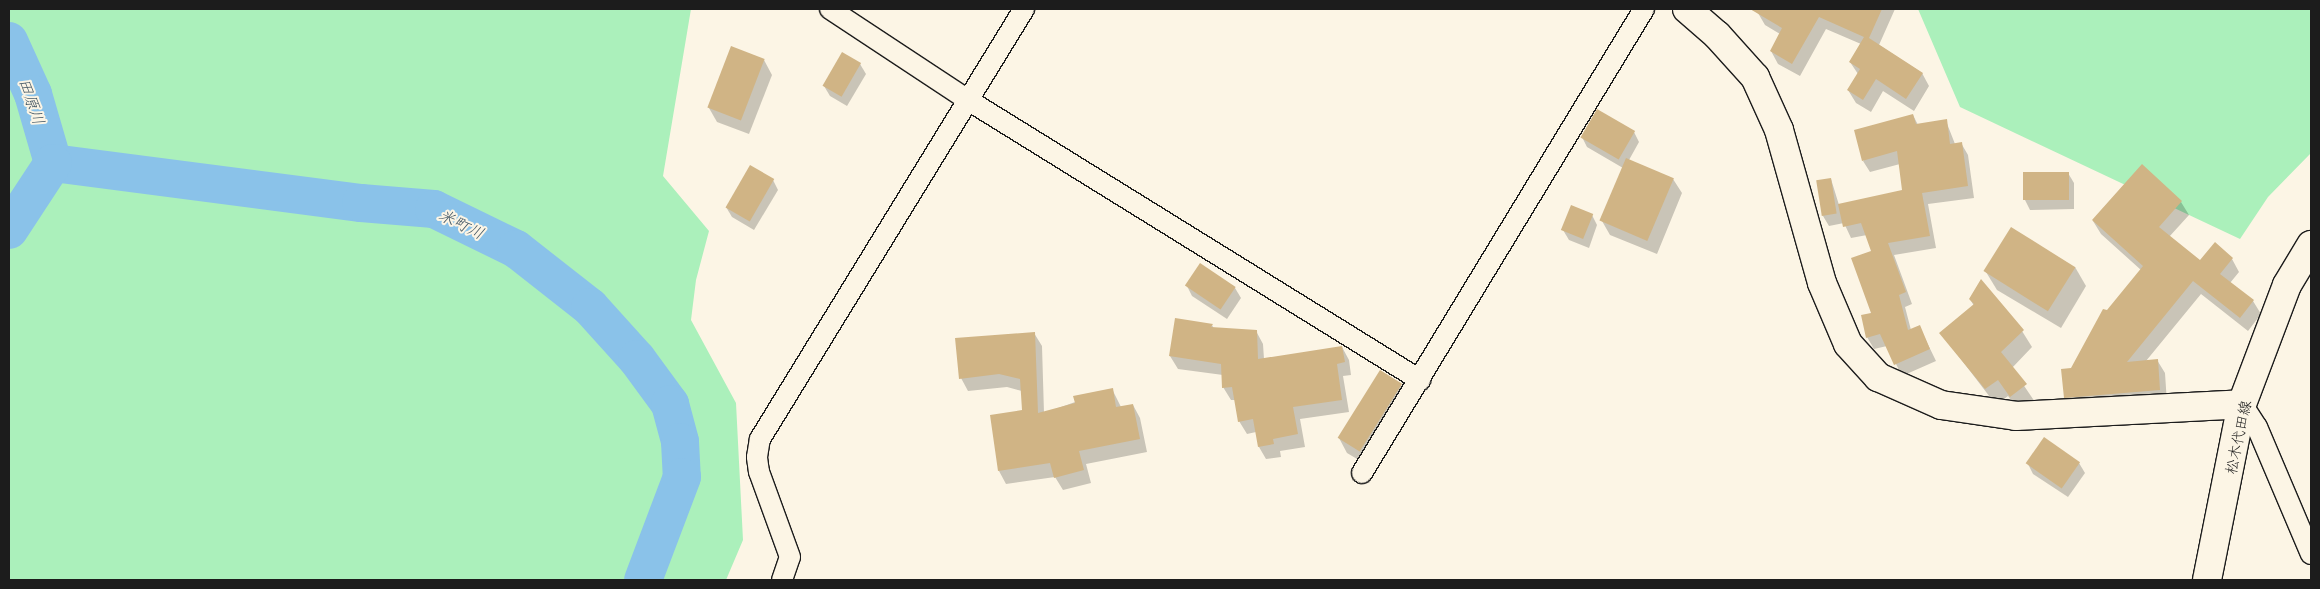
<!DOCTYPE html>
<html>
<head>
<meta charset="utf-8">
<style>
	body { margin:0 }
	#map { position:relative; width:2320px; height:589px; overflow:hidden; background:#fcf5e5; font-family:"Playpen Sans","Klee One",sans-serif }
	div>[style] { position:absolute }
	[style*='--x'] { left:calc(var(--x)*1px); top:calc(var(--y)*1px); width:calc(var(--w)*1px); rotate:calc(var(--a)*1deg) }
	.green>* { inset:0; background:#abf0bb }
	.shadow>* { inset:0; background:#0003 }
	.river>* { height:38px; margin:-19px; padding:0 19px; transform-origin:19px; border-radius:19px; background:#8ac2e9 }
	.building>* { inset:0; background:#d0b485; transform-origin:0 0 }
	.roads { filter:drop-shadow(1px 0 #1c1c1c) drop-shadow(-1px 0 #1c1c1c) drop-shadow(0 1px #1c1c1c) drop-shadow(0 -1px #1c1c1c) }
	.street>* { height:20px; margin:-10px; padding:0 10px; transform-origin:10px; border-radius:10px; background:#fcf5e5 }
	.secondary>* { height:28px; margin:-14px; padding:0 14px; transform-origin:14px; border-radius:14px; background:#fcf5e5 }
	span { translate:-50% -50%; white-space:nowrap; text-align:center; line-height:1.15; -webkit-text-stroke:4px #fcf5e5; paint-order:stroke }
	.street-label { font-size:15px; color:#1c1c1c }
	.water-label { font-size:16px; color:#425664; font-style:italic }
	.frame { position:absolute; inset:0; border:10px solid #1c1c1c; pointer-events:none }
</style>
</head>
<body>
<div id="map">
	<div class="green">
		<div style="clip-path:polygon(9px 9px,691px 9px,663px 176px,709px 231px,696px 280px,691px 320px,736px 403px,743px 540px,726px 580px,9px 580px)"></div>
		<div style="clip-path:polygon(1918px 9px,2311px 9px,2311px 153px,2268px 197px,2240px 239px,1960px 107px)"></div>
	</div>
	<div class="shadow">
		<div style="clip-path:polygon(1760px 9px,1895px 9px,1879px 45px,1922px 73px,1929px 86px,1914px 111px,1883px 91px,1871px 112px,1856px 103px,1848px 90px,1858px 74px,1850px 62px,1861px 44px,1826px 29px,1800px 76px,1778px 64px,1771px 51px,1780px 34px,1765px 25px,1758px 13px)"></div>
		<div style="clip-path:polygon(764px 60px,772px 75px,749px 134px,717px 122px,709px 108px)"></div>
		<div style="clip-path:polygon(860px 64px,866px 74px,847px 106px,830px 96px,824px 86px)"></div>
		<div style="clip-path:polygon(1913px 115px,1918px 125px,1946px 121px,1955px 144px,1961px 143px,1968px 155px,1974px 198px,1928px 204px,1936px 248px,1894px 255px,1912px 304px,1905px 307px,1911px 330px,1919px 326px,1936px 361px,1902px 376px,1887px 346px,1874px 349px,1867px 337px,1872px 314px,1873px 252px,1867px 235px,1851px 238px,1844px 223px,1829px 226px,1823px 216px,1831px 179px,1839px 205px,1904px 191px,1900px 164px,1870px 172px,1863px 161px)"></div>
		<div style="clip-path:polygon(1634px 132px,1639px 142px,1629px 160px,1673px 179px,1682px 193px,1657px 254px,1610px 235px,1602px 221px,1623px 168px,1587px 147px,1582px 137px)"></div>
		<div style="clip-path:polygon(2142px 166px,2181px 202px,2189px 215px,2169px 237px,2200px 262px,2232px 259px,2239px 272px,2230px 283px,2253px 301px,2261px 314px,2248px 331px,2201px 294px,2146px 361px,2157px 360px,2165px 373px,2167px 403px,2072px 411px,2065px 397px,2072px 369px,2107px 312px,2141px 270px,2101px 234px,2093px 221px)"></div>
		<div style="clip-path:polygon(2068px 173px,2074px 183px,2074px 209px,2030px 210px,2025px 200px)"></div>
		<div style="clip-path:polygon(773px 180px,778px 190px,754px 230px,732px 217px,726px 207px)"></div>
		<div style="clip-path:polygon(1592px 215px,1597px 225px,1589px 248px,1569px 240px,1563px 230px)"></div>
		<div style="clip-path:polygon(2075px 267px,2086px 286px,2061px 328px,1997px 290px,1986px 272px)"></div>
		<div style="clip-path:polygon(1187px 286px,1235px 288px,1241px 298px,1227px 319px,1192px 296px)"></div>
		<div style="clip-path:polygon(1970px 299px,2022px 331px,2032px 347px,2012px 368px,2035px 402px,2021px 413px,2008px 396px,1996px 405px,1941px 333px,1974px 306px)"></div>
		<div style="clip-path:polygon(1212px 325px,1214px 329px,1256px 331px,1263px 344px,1264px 359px,1342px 347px,1349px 360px,1351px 375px,1343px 376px,1349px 412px,1300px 419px,1305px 447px,1280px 451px,1281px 457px,1266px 459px,1259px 447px,1256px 432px,1247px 434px,1239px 421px,1236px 400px,1231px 400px,1223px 387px,1223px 375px,1178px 369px,1170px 356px)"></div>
		<div style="clip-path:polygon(1034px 333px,1042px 346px,1044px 413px,1112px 389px,1121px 407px,1133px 405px,1140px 418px,1147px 452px,1086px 464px,1091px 483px,1063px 490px,1055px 477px,1006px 484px,999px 471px,1023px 411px,1022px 391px,1007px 387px,968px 391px,961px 378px)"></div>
		<div style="clip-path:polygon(1401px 385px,1410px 399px,1369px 466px,1347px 453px,1339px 438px)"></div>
		<div style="clip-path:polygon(2079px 463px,2085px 473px,2068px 497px,2033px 474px,2028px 464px)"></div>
	</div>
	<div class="river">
		<div style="--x:9;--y:41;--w:58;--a:65.6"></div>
		<div style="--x:33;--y:94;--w:72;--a:73.8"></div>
		<div style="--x:53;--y:163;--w:311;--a:7.4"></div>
		<div style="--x:361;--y:203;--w:73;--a:4.7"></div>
		<div style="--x:434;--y:209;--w:91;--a:26"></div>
		<div style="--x:516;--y:249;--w:94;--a:38.1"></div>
		<div style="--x:590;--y:307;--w:70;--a:47.9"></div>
		<div style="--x:637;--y:359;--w:56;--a:53.7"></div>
		<div style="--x:670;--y:404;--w:39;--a:75"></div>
		<div style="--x:680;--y:442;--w:35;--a:87"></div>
		<div style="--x:682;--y:477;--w:110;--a:110.7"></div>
		<div style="--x:9;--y:230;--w:80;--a:-56.7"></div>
	</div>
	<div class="building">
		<div style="clip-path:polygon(1750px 9px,1882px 9px,1869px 38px,1923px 73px,1906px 99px,1876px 79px,1863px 100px,1847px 90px,1860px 69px,1849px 62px,1864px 37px,1819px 17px,1792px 64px,1770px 51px,1782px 28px)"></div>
		<div style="left:731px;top:46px;width:36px;height:66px;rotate:21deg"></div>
		<div style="left:842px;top:52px;width:22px;height:39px;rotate:30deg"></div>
		<div style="left:1597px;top:109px;width:44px;height:33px;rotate:30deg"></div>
		<div style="clip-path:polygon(1913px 114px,1916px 124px,1947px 119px,1950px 144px,1962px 142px,1968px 186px,1922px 193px,1930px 236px,1888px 243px,1906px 292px,1899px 295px,1908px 330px,1920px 325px,1930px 349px,1894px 365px,1880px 334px,1866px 338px,1861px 315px,1871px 313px,1851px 258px,1871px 251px,1861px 223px,1843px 227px,1838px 204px,1902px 190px,1897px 151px,1862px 161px,1854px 130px)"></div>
		<div style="left:1626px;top:158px;width:52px;height:68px;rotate:23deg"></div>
		<div style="clip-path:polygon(2142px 164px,2182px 201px,2159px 227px,2200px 260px,2215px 242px,2233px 258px,2220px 274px,2254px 300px,2240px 318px,2193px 281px,2127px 362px,2158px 359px,2160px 390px,2064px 398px,2061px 369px,2071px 368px,2103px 309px,2107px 310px,2143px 266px,2092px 220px)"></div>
		<div style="left:750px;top:165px;width:28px;height:49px;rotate:30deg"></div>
		<div style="left:2023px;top:172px;width:46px;height:28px"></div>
		<div style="left:1831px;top:178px;width:36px;height:15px;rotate:81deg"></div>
		<div style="left:1571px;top:205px;width:24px;height:27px;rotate:22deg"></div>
		<div style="left:2011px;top:227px;width:76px;height:52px;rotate:32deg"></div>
		<div style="left:1200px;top:263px;width:43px;height:27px;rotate:34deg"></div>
		<div style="clip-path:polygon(1981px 279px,2024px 330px,2001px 352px,2027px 384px,2010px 397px,1998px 380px,1985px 389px,1939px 333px,1974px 304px,1969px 299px)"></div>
		<div style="clip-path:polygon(1175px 318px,1213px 324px,1211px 327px,1257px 330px,1258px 359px,1342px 346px,1345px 362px,1337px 364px,1342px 400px,1293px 407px,1298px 434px,1273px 439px,1274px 444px,1258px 447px,1253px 419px,1238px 422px,1232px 387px,1222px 388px,1221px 364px,1169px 356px)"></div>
		<div style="clip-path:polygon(1035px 332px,1038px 413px,1075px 403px,1073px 396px,1113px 388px,1116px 407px,1133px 404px,1140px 439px,1079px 451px,1084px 470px,1054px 478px,1050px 463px,998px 471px,990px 415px,1022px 410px,1020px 379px,999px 374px,959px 379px,955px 338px)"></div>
		<div style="left:1380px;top:370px;width:26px;height:80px;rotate:32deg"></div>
		<div style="left:2044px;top:437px;width:44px;height:32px;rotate:35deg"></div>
	</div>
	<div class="roads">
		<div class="street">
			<div style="--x:830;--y:9;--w:165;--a:33.4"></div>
			<div style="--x:968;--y:100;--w:532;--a:31.78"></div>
			<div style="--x:2242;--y:404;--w:27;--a:57"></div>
			<div style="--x:2257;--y:427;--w:138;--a:67"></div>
			<div style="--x:1362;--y:473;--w:543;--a:-58.71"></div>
			<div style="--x:782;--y:580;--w:24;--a:-71"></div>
			<div style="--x:790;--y:557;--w:90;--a:-110"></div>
			<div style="--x:759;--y:472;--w:15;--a:-98"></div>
			<div style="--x:757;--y:457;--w:18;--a:-81"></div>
			<div style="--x:760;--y:439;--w:505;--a:-58.45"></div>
		</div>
		<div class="secondary">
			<div style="--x:1687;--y:9;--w:40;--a:41"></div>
			<div style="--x:1717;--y:35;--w:57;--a:47.9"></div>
			<div style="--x:1755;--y:77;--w:58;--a:65.6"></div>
			<div style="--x:1779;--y:130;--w:159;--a:74.3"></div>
			<div style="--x:1822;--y:283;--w:66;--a:66.9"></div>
			<div style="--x:1848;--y:344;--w:45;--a:47.7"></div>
			<div style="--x:1878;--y:377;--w:69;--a:24"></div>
			<div style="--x:1941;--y:405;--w:76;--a:8.3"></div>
			<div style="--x:2016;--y:416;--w:226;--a:-3"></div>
			<div style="--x:2207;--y:580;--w:179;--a:-78.8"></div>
			<div style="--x:2242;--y:404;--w:127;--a:-69.3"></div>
			<div style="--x:2287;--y:285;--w:47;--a:-59"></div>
		</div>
	</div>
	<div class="street-label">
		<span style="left:2237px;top:437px;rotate:-78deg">松木代田線</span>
	</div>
	<div class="water-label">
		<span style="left:33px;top:101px;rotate:71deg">田原川</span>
		<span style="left:462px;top:223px;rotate:26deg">米町川</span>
	</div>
	<div class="frame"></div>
</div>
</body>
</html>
